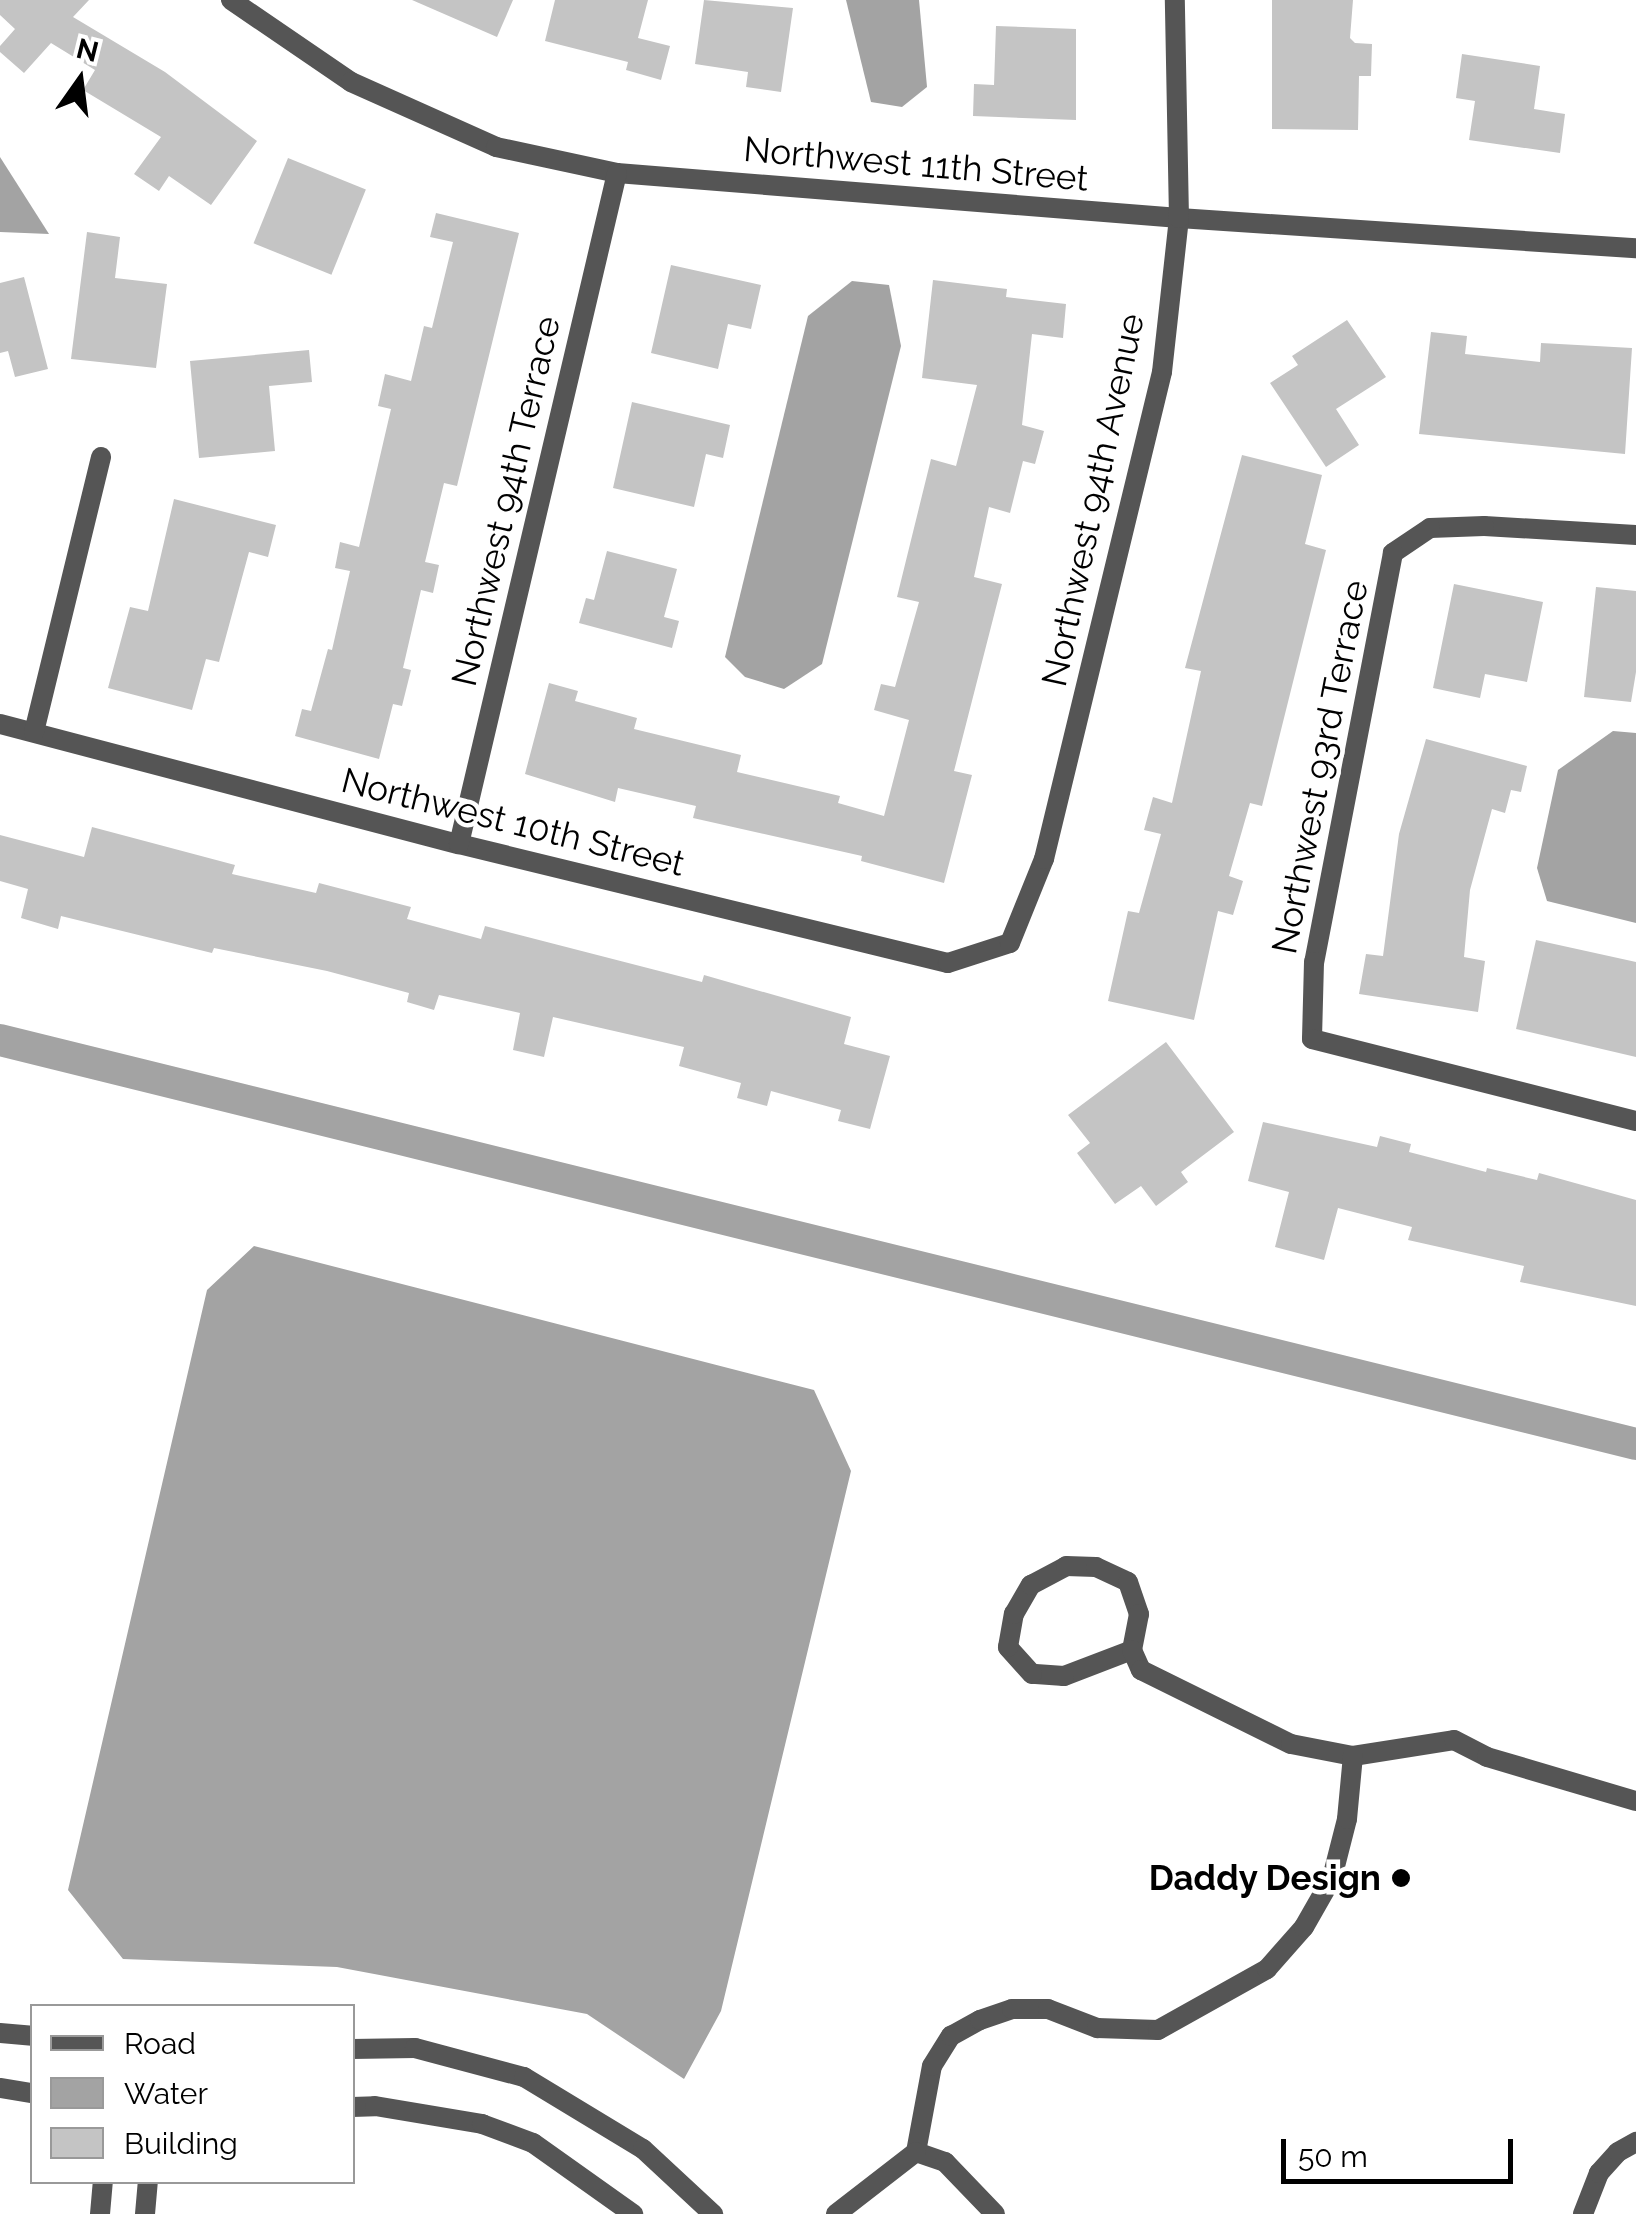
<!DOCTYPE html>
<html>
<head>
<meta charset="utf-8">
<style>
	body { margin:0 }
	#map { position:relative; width:1636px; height:2214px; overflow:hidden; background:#fff; font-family:Raleway,sans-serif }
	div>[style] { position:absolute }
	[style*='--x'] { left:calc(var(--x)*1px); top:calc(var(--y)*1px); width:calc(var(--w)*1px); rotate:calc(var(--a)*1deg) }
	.water>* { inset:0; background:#a3a3a3 }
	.canal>* { height:32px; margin:-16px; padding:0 16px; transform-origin:16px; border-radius:16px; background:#a3a3a3 }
	.building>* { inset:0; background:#c4c4c4; transform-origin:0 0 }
	.minor>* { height:20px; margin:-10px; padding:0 10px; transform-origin:10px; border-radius:10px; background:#555 }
	.dots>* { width:28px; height:28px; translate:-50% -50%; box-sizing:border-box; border:5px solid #fff; border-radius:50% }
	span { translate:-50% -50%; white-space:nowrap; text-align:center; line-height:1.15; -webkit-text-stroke:9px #fff; paint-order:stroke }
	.street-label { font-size:35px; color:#000 }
	.poi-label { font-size:35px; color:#000; font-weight:700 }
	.right { translate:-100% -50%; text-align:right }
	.legend { position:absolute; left:30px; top:2004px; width:325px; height:180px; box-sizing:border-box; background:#fff; border:2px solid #999; margin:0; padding:12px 18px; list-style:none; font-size:30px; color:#000 }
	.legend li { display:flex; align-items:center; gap:20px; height:50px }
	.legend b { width:50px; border:2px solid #999 }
	.north { position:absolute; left:30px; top:30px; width:100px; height:100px; -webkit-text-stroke:8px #fff; paint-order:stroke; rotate:14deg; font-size:28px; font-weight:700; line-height:40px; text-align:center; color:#000 }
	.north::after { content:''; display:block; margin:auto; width:35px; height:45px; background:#000; clip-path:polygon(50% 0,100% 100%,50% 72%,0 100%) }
	.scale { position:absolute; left:1281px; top:2139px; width:232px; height:45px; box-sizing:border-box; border:5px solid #000; border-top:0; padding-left:12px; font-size:30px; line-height:35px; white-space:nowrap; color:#000; -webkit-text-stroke:8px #fff; paint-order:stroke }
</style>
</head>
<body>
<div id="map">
	<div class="water">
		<div style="clip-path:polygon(846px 0,919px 0,927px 87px,902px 107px,871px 102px)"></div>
		<div style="clip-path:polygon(0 157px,49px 234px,0 232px)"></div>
		<div style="clip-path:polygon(852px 281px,889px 285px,901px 346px,822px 664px,784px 689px,745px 677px,725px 657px,808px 316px)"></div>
		<div style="clip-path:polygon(1613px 731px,1636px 733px,1636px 923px,1547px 901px,1537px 868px,1558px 770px)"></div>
		<div style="clip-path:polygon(254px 1246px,814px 1390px,851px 1471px,721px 2011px,684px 2079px,587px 2014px,337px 1967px,123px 1959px,68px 1890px,207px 1290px)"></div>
	</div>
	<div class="canal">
		<div style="--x:0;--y:1040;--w:1685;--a:13.87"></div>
	</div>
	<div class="building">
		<div style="clip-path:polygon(0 0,89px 0,73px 17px,165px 72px,257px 141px,211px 205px,169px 176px,159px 191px,134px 174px,161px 137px,83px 90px,95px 70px,51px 43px,24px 73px,0 52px,0 46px,15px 29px,0 15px)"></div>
		<div style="clip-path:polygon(412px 0,513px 0,497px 37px)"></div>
		<div style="clip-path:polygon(555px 0,648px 0,638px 38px,670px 46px,661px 80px,626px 70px,628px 62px,545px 41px)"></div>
		<div style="clip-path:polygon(704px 0,793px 8px,781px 92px,746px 87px,748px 72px,695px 64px)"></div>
		<div style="clip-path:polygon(1272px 0,1353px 0,1350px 38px,1355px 43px,1372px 44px,1371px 76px,1359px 76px,1358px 130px,1272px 129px)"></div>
		<div style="clip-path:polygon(996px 26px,1076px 29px,1076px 120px,973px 116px,974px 84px,994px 85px)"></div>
		<div style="clip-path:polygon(1462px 54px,1540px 66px,1534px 109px,1565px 114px,1560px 153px,1469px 140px,1475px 101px,1456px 98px)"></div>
		<div style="left:288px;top:158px;width:84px;height:92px;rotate:22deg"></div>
		<div style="clip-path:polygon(436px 213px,519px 233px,457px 486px,444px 483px,425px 562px,439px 565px,433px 593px,421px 590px,403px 668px,411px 670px,402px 706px,393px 704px,379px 759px,295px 736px,302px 709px,311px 711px,328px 649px,332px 650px,350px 571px,335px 568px,340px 542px,359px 547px,391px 409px,378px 406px,385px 374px,411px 381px,424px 326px,432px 328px,453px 242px,430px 237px)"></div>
		<div style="clip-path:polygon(87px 232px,120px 237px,115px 278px,167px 284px,156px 368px,71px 359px)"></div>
		<div style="clip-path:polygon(671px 265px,761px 285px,751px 329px,728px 324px,718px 369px,651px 353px)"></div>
		<div style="clip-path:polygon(24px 277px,48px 369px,15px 377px,8px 351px,0 353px,0 283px)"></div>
		<div style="clip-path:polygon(933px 280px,1007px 289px,1006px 297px,1066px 304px,1063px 338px,1032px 334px,1022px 425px,1044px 431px,1035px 464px,1023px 461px,1010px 513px,989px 507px,974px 577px,1002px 584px,954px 771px,972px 775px,944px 883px,861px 861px,862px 856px,693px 818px,696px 806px,618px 788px,615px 802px,525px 774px,549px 683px,578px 691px,575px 701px,637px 718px,634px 729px,741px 755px,737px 772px,840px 796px,838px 803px,884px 816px,909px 720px,874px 710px,881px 684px,895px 687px,919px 602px,897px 597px,931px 459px,956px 466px,977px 385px,922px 378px)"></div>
		<div style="clip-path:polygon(1347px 320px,1386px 377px,1336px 409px,1359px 445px,1326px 467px,1270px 383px,1298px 365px,1292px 356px)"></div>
		<div style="clip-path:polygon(1431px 332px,1467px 336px,1465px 354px,1540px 362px,1541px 343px,1632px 348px,1625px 454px,1419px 434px)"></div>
		<div style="clip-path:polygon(309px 350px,312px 382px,269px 386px,275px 451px,199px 458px,190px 361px)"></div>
		<div style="clip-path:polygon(632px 402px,730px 425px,723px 458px,706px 454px,694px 507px,613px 488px)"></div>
		<div style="clip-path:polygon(1242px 455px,1322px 475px,1305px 544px,1326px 550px,1262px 806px,1250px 803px,1229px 876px,1243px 881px,1233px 915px,1218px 911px,1194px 1020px,1108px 1001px,1128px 911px,1139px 913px,1161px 834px,1144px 830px,1153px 797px,1172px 803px,1201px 671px,1185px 668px)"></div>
		<div style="clip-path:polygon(174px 499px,276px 525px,268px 557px,249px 552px,219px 662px,206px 659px,192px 710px,108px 688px,130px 607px,148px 611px)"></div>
		<div style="clip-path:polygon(607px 551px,677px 569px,664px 617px,679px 621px,672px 648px,579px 623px,586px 598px,594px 600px)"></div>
		<div style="clip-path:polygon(1454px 584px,1543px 602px,1527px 682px,1485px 674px,1480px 698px,1433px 688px)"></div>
		<div style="clip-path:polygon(1596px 587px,1636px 591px,1636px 672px,1631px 702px,1584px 697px)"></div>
		<div style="clip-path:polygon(1426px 739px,1527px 766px,1521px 792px,1511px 790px,1505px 813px,1492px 809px,1470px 890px,1464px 957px,1485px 961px,1478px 1012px,1359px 994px,1366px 954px,1383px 956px,1399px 834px)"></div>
		<div style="clip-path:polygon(92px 827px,235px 865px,232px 874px,316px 893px,319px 883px,411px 907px,407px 919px,481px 939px,485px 926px,702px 982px,704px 975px,851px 1017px,844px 1044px,890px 1056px,870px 1129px,838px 1121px,841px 1110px,771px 1091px,767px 1106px,737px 1098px,741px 1083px,679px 1066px,684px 1047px,553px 1017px,544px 1057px,513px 1050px,520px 1013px,439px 995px,434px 1010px,407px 1002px,409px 993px,327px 971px,214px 948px,212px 953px,61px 916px,58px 929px,21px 918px,28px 889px,0 881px,0 835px,84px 857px)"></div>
		<div style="clip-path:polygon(1536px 940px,1636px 962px,1636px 1057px,1516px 1029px)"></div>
		<div style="clip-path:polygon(1166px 1042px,1234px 1132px,1181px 1172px,1188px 1182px,1156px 1206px,1141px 1186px,1115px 1204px,1077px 1153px,1090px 1143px,1068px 1115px)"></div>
		<div style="clip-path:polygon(1263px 1122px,1377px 1147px,1380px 1136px,1411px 1144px,1409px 1152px,1486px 1172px,1487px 1168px,1537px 1180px,1539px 1173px,1636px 1200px,1636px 1306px,1520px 1282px,1524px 1266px,1408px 1240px,1412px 1227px,1338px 1208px,1324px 1260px,1275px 1247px,1289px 1192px,1248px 1181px)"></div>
	</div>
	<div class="minor">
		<div style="--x:231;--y:0;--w:145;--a:34.3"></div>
		<div style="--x:351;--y:82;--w:159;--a:24.1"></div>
		<div style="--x:496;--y:147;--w:124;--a:12.1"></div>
		<div style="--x:617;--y:173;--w:564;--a:4.58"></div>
		<div style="--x:1179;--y:218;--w:458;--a:3.8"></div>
		<div style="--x:1636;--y:535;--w:152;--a:-176.6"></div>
		<div style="--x:1484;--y:526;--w:54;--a:177.9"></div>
		<div style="--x:1430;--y:528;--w:45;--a:146"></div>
		<div style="--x:1393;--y:553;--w:417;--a:100.9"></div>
		<div style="--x:1314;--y:962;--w:77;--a:91.5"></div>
		<div style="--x:1312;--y:1039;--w:334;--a:14.2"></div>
		<div style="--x:0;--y:724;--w:474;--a:14.7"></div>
		<div style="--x:459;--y:844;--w:503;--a:13.68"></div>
		<div style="--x:948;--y:963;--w:65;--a:-17.9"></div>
		<div style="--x:1010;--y:943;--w:91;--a:-68"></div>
		<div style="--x:1044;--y:859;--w:501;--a:-76.38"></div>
		<div style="--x:1162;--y:372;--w:155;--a:-83.7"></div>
		<div style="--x:1179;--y:218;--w:218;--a:-91.1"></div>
		<div style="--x:34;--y:732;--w:283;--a:-76.3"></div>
		<div style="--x:459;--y:844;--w:689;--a:-76.75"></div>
		<div style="--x:1132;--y:1650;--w:73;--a:159.1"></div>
		<div style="--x:1064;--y:1676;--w:32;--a:-176"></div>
		<div style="--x:1032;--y:1674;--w:36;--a:-132"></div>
		<div style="--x:1008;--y:1647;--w:34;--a:-80"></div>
		<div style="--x:1014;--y:1614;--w:34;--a:-60"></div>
		<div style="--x:1031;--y:1585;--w:40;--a:-28"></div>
		<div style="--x:1066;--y:1566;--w:30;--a:2"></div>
		<div style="--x:1096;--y:1567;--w:35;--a:25"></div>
		<div style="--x:1128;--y:1582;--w:34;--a:71"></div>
		<div style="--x:1139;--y:1614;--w:37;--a:101"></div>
		<div style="--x:1132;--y:1650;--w:22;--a:66"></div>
		<div style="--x:1141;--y:1670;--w:167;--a:26.3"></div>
		<div style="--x:1291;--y:1744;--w:63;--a:11"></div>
		<div style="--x:1353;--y:1756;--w:102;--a:-9"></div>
		<div style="--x:1454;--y:1740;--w:37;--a:27"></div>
		<div style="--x:1487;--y:1757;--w:155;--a:16.5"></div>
		<div style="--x:0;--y:2033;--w:32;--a:5"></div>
		<div style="--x:352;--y:2049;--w:63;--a:-0.9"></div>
		<div style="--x:415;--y:2048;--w:113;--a:14.9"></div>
		<div style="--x:524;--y:2077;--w:139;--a:31.2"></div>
		<div style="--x:643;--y:2149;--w:96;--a:42.9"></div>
		<div style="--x:0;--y:2088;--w:32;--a:9"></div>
		<div style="--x:352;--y:2107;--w:23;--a:-2"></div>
		<div style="--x:375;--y:2106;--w:109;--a:9.5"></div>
		<div style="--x:482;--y:2124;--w:54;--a:20.4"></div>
		<div style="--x:533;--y:2143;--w:123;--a:35.4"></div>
		<div style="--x:916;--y:2152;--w:87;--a:-79.5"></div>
		<div style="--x:932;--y:2066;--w:36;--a:-58"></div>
		<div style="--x:951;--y:2036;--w:33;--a:-29"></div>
		<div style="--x:980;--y:2020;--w:34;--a:-19"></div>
		<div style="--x:1012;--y:2009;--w:36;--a:0"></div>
		<div style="--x:1048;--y:2009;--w:53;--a:21.2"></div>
		<div style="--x:1097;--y:2028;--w:61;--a:1.9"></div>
		<div style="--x:1158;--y:2030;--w:125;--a:-29.2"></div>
		<div style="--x:1267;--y:1969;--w:56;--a:-48.6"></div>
		<div style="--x:1304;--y:1927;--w:56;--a:-60.3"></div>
		<div style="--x:1332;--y:1878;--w:61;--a:-75.7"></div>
		<div style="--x:1347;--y:1819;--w:63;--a:-84.6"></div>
		<div style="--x:916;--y:2152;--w:31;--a:19"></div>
		<div style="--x:945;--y:2162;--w:72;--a:46.1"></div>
		<div style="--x:100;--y:2214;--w:32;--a:-85"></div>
		<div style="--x:145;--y:2214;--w:32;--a:-85"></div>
		<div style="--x:836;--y:2214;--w:101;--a:-37.8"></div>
		<div style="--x:1583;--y:2214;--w:44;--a:-68.7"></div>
		<div style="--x:1599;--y:2173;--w:28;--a:-48"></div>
		<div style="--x:1618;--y:2152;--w:21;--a:-29"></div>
	</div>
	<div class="dots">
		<div style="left:1401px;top:1878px;background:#000"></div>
	</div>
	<div class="street-label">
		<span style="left:916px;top:164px;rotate:5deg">Northwest 11th Street</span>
		<span style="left:1093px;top:500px;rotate:-78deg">Northwest 94th Avenue</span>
		<span style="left:506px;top:501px;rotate:-77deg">Northwest 94th Terrace</span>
		<span style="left:1320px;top:767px;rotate:-79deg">Northwest 93rd Terrace</span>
		<span style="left:513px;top:822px;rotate:14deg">Northwest 10th Street</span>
	</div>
	<div class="poi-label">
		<span class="right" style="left:1381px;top:1878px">Daddy Design</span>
	</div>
	<ul class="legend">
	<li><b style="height:12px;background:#555"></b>Road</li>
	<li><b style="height:28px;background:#a3a3a3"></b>Water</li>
	<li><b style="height:28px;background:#c4c4c4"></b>Building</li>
	</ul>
	<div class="north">N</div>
	<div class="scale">50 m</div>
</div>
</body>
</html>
